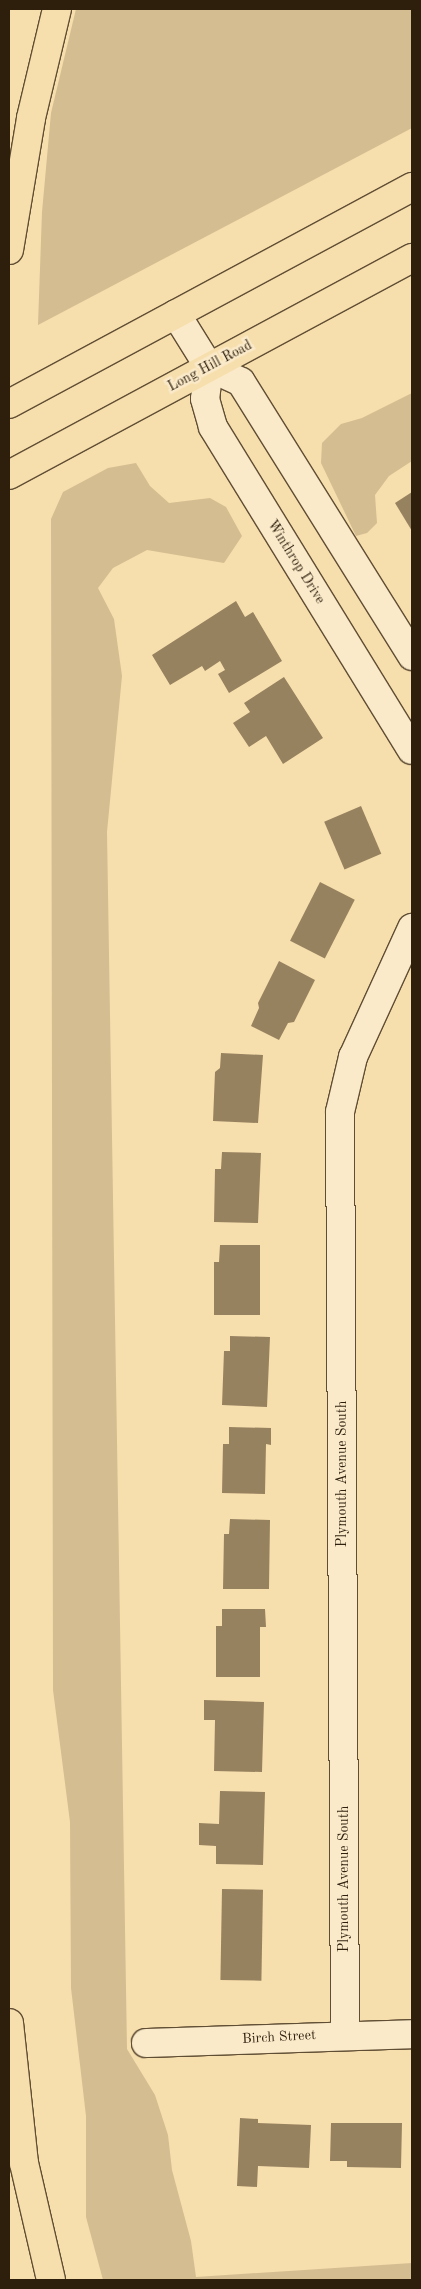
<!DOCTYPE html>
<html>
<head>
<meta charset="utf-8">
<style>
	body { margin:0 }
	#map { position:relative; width:421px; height:2289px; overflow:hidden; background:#f7dead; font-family:"Old Standard TT",serif }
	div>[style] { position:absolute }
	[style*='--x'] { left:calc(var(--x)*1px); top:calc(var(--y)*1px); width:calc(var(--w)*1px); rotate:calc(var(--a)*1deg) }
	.green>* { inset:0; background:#d5bd92 }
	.building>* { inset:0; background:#978260; transform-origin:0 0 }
	.roads { filter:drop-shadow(1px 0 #604e34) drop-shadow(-1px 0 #604e34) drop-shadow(0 1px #604e34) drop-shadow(0 -1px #604e34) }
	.street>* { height:28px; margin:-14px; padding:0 14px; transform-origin:14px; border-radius:14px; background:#faeaca }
	.highway>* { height:28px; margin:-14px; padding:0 14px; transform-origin:14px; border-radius:14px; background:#f7dead }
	span { translate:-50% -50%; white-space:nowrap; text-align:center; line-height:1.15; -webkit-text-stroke:5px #faeaca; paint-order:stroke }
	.street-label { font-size:14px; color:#2e1e0c }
	.frame { position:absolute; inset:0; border:10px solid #2e1e0c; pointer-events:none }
</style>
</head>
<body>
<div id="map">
	<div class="green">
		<div style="clip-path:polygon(76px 9px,412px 9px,412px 128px,38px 325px,42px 212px,51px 113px)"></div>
		<div style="clip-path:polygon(412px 393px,412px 461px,389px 476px,375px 495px,377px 523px,367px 533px,356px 536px,321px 463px,322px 443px,341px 424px,362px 418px)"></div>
		<div style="clip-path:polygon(136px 463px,150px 486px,169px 503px,210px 498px,226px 507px,242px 536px,224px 563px,147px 550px,113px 568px,98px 588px,114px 619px,122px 676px,107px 832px,127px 2049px,155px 2095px,168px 2135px,172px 2170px,191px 2241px,196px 2277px,412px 2263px,412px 2280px,103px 2280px,86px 2217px,86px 2116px,71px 1988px,70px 1822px,53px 1690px,51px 519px,63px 492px,108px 468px)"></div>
	</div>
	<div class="building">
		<div style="clip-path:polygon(412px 492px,412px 531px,395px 503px)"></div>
		<div style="clip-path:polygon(236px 601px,245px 617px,253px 612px,282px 661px,229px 693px,218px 674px,225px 670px,220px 661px,205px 671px,202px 666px,170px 685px,152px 655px)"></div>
		<div style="clip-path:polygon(284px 677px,323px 738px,283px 764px,266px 736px,249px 747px,233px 723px,250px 712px,244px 703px)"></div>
		<div style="left:361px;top:806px;width:52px;height:40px;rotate:67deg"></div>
		<div style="left:320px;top:882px;width:39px;height:66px;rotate:27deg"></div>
		<div style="clip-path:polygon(279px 961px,315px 980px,294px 1022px,288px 1023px,279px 1040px,251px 1026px,259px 1008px,258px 1003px)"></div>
		<div style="clip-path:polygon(221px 1053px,263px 1055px,258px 1123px,213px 1121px,215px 1072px,220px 1068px)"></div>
		<div style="clip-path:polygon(222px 1152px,261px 1153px,258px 1223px,214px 1222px,215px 1169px,221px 1169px)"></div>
		<div style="clip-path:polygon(220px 1245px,260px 1245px,260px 1315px,214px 1315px,214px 1262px,219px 1262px)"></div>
		<div style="clip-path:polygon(230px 1336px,270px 1337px,267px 1407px,222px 1405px,224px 1351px,230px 1351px)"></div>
		<div style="clip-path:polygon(229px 1427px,271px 1428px,271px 1445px,266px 1444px,265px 1494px,222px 1493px,223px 1444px,229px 1444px)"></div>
		<div style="clip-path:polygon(230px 1519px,270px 1520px,269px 1589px,223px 1589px,224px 1534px,229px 1534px)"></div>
		<div style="clip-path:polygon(222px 1609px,265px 1609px,266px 1627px,260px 1627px,260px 1677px,216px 1677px,216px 1626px,222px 1626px)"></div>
		<div style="clip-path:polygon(204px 1700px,264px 1702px,262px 1772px,214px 1771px,215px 1720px,204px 1720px)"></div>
		<div style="clip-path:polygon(220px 1791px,265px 1792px,263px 1865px,216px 1864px,216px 1846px,199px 1845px,199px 1823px,219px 1824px)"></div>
		<div style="left:222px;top:1889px;width:41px;height:91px;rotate:1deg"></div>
		<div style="clip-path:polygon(240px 2118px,258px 2119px,258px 2123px,311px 2125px,309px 2168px,258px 2166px,257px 2187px,237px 2186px)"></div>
		<div style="clip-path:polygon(331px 2123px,402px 2123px,401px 2168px,347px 2167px,347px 2161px,330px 2161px)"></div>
	</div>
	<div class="roads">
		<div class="street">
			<div style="--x:176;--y:314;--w:62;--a:58.1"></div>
			<div style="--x:209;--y:367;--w:35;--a:25"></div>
			<div style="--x:241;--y:382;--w:323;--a:58"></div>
			<div style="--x:209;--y:367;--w:32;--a:97"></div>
			<div style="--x:205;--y:399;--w:29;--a:74"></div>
			<div style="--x:213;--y:427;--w:379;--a:58.4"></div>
			<div style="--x:345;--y:2034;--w:922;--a:-90.31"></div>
			<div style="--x:340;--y:1112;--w:57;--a:-76.7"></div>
			<div style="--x:353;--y:1057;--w:142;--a:-65.4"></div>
			<div style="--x:146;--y:2043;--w:266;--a:-1.9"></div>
		</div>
		<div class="highway">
			<div style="--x:9;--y:250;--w:134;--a:-80.5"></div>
			<div style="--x:31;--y:118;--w:112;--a:-76.6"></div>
			<div style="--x:9;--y:404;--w:458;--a:-28.3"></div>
			<div style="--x:9;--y:475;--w:458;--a:-28.3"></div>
			<div style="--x:9;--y:2023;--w:141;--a:83.9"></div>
			<div style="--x:24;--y:2163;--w:120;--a:77"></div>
		</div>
	</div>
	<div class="street-label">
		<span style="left:210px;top:366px;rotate:-28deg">Long Hill Road</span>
		<span style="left:296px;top:562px;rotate:58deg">Winthrop Drive</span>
		<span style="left:342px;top:1474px;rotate:-90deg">Plymouth Avenue South</span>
		<span style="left:344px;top:1879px;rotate:-90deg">Plymouth Avenue South</span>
		<span style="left:279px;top:2037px;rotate:-3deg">Birch Street</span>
	</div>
	<div class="frame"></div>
</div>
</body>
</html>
